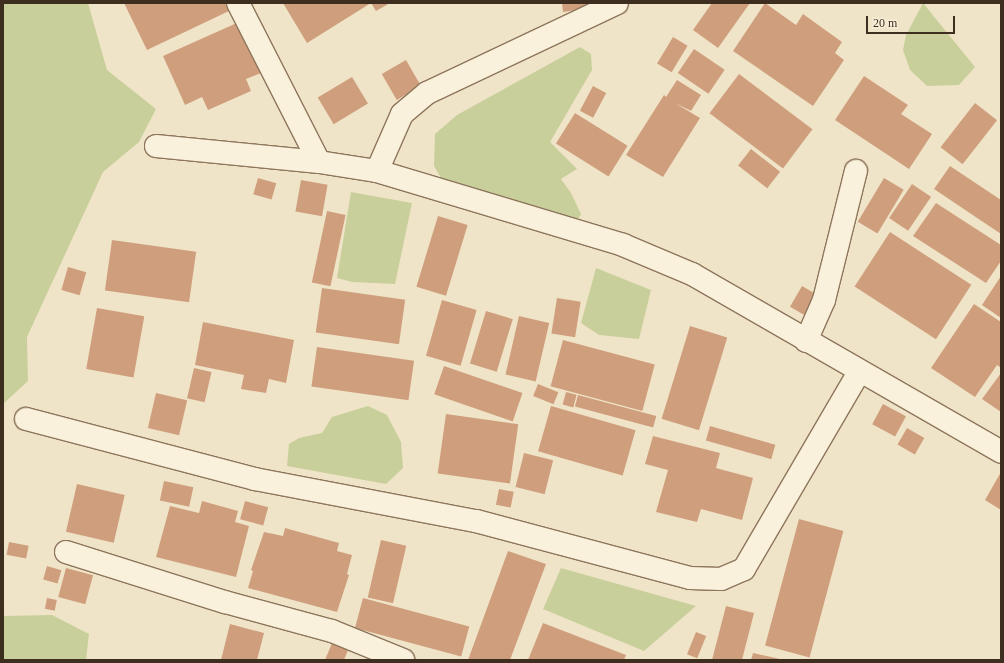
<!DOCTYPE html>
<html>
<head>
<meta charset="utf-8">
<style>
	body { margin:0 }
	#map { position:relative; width:1004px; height:663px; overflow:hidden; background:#f0e4c8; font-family:Georgia,serif }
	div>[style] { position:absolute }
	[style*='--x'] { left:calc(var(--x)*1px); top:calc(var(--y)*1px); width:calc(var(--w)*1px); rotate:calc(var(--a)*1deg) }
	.green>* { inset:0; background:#c9cf9b }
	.building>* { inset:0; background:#cf9f7d; transform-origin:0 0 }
	.roads { filter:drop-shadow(1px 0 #8d765c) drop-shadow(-1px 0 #8d765c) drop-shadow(0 1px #8d765c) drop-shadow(0 -1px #8d765c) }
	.street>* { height:22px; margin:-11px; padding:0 11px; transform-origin:11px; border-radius:11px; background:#faf1dc }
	span { translate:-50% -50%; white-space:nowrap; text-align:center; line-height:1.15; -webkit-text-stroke:4px #f7eed8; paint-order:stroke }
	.frame { position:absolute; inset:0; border:4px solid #3d2e20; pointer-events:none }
	.scale { position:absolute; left:866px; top:16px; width:89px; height:18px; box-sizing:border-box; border:2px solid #3d2e20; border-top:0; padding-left:5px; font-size:12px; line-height:14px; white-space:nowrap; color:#3d2e20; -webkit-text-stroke:3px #f7eed8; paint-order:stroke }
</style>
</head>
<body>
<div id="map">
	<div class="green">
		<div style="clip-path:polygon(3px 3px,88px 3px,107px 70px,156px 109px,139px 142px,103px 172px,27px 337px,28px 381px,3px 404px)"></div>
		<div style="clip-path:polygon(923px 3px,975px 67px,959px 85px,927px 86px,910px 70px,903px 50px,906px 35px)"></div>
		<div style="clip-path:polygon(580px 47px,591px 54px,592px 70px,550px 142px,577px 169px,561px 179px,571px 193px,581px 214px,575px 225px,444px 183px,434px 166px,435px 134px,457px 115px)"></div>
		<div style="clip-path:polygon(351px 192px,412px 203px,395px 284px,352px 282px,337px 278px)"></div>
		<div style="clip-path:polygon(596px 268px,651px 290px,639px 339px,599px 335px,581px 323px)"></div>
		<div style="clip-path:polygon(368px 406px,387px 415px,401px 442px,403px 468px,386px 484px,287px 466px,289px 444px,299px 438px,322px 433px,332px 417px)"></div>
		<div style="clip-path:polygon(561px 568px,696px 606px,644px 651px,543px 609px)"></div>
		<div style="clip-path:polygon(52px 615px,89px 634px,86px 660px,3px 660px,3px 616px)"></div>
	</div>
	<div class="building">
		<div style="clip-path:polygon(124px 3px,225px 3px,229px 11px,147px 50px)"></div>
		<div style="clip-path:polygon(283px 3px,390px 3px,376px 11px,371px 3px,307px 43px)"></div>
		<div style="clip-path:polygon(562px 3px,596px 3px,597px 7px,563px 12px)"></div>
		<div style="clip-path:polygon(712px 3px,750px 3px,718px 48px,693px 30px)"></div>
		<div style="clip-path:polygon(765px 3px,796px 25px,803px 14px,842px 42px,835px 53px,844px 60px,813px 106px,733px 51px)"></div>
		<div style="clip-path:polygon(239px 22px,261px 73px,246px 79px,251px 91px,208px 110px,202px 97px,185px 105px,163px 56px)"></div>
		<div style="left:673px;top:37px;width:17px;height:31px;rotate:31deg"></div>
		<div style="left:694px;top:49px;width:37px;height:29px;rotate:34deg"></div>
		<div style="left:406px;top:60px;width:30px;height:28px;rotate:60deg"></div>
		<div style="left:739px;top:74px;width:92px;height:49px;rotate:37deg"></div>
		<div style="clip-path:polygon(864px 76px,908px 105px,901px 114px,932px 134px,909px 169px,835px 120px)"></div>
		<div style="left:352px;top:77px;width:31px;height:40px;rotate:59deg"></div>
		<div style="clip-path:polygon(677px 80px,701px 95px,691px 111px,675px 103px,700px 118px,663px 177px,626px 155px,664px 95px,666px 97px)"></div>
		<div style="left:593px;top:86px;width:15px;height:28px;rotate:28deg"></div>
		<div style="left:975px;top:103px;width:28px;height:56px;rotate:38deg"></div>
		<div style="left:575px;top:113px;width:62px;height:36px;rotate:32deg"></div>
		<div style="left:751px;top:149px;width:37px;height:21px;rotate:38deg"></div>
		<div style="clip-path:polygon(950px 166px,1001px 200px,1001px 234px,934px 189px)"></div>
		<div style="left:258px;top:178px;width:19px;height:17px;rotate:16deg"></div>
		<div style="left:884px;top:178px;width:23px;height:51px;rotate:31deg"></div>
		<div style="left:301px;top:180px;width:27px;height:32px;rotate:10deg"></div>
		<div style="left:912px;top:184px;width:23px;height:41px;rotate:34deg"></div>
		<div style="clip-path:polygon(936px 203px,1001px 245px,1001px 261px,986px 283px,913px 236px)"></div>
		<div style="left:327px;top:211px;width:19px;height:73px;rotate:12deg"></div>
		<div style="left:438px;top:216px;width:31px;height:74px;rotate:17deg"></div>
		<div style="left:890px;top:232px;width:97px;height:65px;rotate:33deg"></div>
		<div style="left:112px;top:240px;width:85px;height:51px;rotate:8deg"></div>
		<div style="left:68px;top:267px;width:19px;height:24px;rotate:16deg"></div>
		<div style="clip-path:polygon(1001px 276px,1001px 318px,982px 305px)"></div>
		<div style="left:802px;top:286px;width:16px;height:24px;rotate:30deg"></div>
		<div style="left:322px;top:288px;width:84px;height:45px;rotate:8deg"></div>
		<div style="left:557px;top:298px;width:24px;height:36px;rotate:9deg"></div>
		<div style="left:442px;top:300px;width:36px;height:58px;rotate:16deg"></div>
		<div style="clip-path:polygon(974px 304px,1001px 322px,1001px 368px,997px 365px,975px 397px,931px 368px)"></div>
		<div style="left:97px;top:308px;width:48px;height:62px;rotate:10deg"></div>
		<div style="left:486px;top:311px;width:28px;height:55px;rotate:17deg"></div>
		<div style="left:519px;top:316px;width:31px;height:60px;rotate:13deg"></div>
		<div style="clip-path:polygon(203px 322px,294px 340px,286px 383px,269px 379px,266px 393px,241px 389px,244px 375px,195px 365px)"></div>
		<div style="left:690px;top:326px;width:39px;height:97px;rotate:17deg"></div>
		<div style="left:563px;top:340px;width:95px;height:48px;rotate:15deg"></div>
		<div style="left:317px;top:347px;width:98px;height:40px;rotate:8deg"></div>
		<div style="left:444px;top:366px;width:83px;height:30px;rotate:19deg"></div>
		<div style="left:194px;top:368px;width:18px;height:31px;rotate:13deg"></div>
		<div style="clip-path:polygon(1001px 373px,1001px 412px,982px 399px)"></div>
		<div style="left:538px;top:384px;width:22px;height:13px;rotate:22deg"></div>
		<div style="left:566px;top:392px;width:11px;height:13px;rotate:15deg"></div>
		<div style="left:156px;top:393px;width:32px;height:36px;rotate:13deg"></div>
		<div style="left:578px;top:395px;width:81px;height:12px;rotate:15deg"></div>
		<div style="left:883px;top:404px;width:26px;height:23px;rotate:28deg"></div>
		<div style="left:551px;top:406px;width:88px;height:47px;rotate:16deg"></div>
		<div style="left:446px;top:414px;width:73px;height:60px;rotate:8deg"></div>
		<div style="left:710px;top:426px;width:68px;height:15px;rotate:16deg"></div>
		<div style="left:907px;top:428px;width:20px;height:19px;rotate:30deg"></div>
		<div style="clip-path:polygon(653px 436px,720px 453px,716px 468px,753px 478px,742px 520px,701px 509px,697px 522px,656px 512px,668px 470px,645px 464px)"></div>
		<div style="left:524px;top:453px;width:30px;height:35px;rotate:14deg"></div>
		<div style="clip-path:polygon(1001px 472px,1001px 510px,985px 500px)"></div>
		<div style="left:164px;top:481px;width:30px;height:20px;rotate:12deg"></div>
		<div style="left:77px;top:484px;width:49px;height:49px;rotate:13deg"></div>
		<div style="left:499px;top:489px;width:15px;height:16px;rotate:11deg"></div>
		<div style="clip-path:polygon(202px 501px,238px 511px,235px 522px,249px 526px,236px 577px,156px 557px,170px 506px,199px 513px)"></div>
		<div style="left:245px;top:501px;width:24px;height:19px;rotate:15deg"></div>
		<div style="left:799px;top:519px;width:46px;height:131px;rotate:15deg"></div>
		<div style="clip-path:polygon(285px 528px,339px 543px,337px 551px,352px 555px,347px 574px,349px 575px,337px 612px,248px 588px,253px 571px,251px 570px,264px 532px,283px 536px)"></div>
		<div style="left:381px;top:540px;width:26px;height:59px;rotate:13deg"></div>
		<div style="left:9px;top:542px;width:20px;height:13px;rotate:11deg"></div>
		<div style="clip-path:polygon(508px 551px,546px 564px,510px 660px,468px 660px)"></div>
		<div style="left:47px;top:566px;width:15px;height:14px;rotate:16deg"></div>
		<div style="left:66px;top:568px;width:28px;height:30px;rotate:15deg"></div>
		<div style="left:47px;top:598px;width:10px;height:11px;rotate:11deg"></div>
		<div style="left:363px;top:598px;width:110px;height:31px;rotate:15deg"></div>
		<div style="clip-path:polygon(726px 606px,754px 613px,742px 660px,712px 660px)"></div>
		<div style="clip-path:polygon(543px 623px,626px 655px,624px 660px,528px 660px)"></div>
		<div style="clip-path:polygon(230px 624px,264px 633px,257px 660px,221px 660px)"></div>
		<div style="left:696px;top:632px;width:11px;height:24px;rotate:22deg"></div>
		<div style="clip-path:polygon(332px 643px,348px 650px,344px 660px,325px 660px)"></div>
		<div style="clip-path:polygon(753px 653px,780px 659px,780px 660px,751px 660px)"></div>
	</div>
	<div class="roads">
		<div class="street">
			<div style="--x:238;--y:3;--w:178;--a:63"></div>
			<div style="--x:156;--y:146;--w:164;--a:5.6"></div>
			<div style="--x:319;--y:162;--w:59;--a:8.8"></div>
			<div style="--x:377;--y:171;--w:257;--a:16.7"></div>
			<div style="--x:623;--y:245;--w:75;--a:22.8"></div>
			<div style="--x:692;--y:274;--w:357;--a:29.9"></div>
			<div style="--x:377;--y:171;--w:62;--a:-66.3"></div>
			<div style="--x:402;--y:114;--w:33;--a:-40"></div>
			<div style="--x:427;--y:93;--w:210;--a:-25.3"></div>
			<div style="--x:806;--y:341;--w:45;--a:-66.3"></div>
			<div style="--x:824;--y:300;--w:133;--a:-76.1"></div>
			<div style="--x:26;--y:419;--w:237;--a:14.7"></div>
			<div style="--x:255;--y:479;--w:225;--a:10.8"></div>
			<div style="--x:476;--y:521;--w:221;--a:14.9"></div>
			<div style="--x:690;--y:578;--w:31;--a:2"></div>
			<div style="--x:721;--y:579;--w:25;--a:-23"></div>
			<div style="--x:744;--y:569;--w:228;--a:-59.7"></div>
			<div style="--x:66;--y:552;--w:167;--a:17.5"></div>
			<div style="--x:225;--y:602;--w:111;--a:15.2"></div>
			<div style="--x:332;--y:631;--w:77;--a:22.2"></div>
		</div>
	</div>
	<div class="frame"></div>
	<div class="scale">20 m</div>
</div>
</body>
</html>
